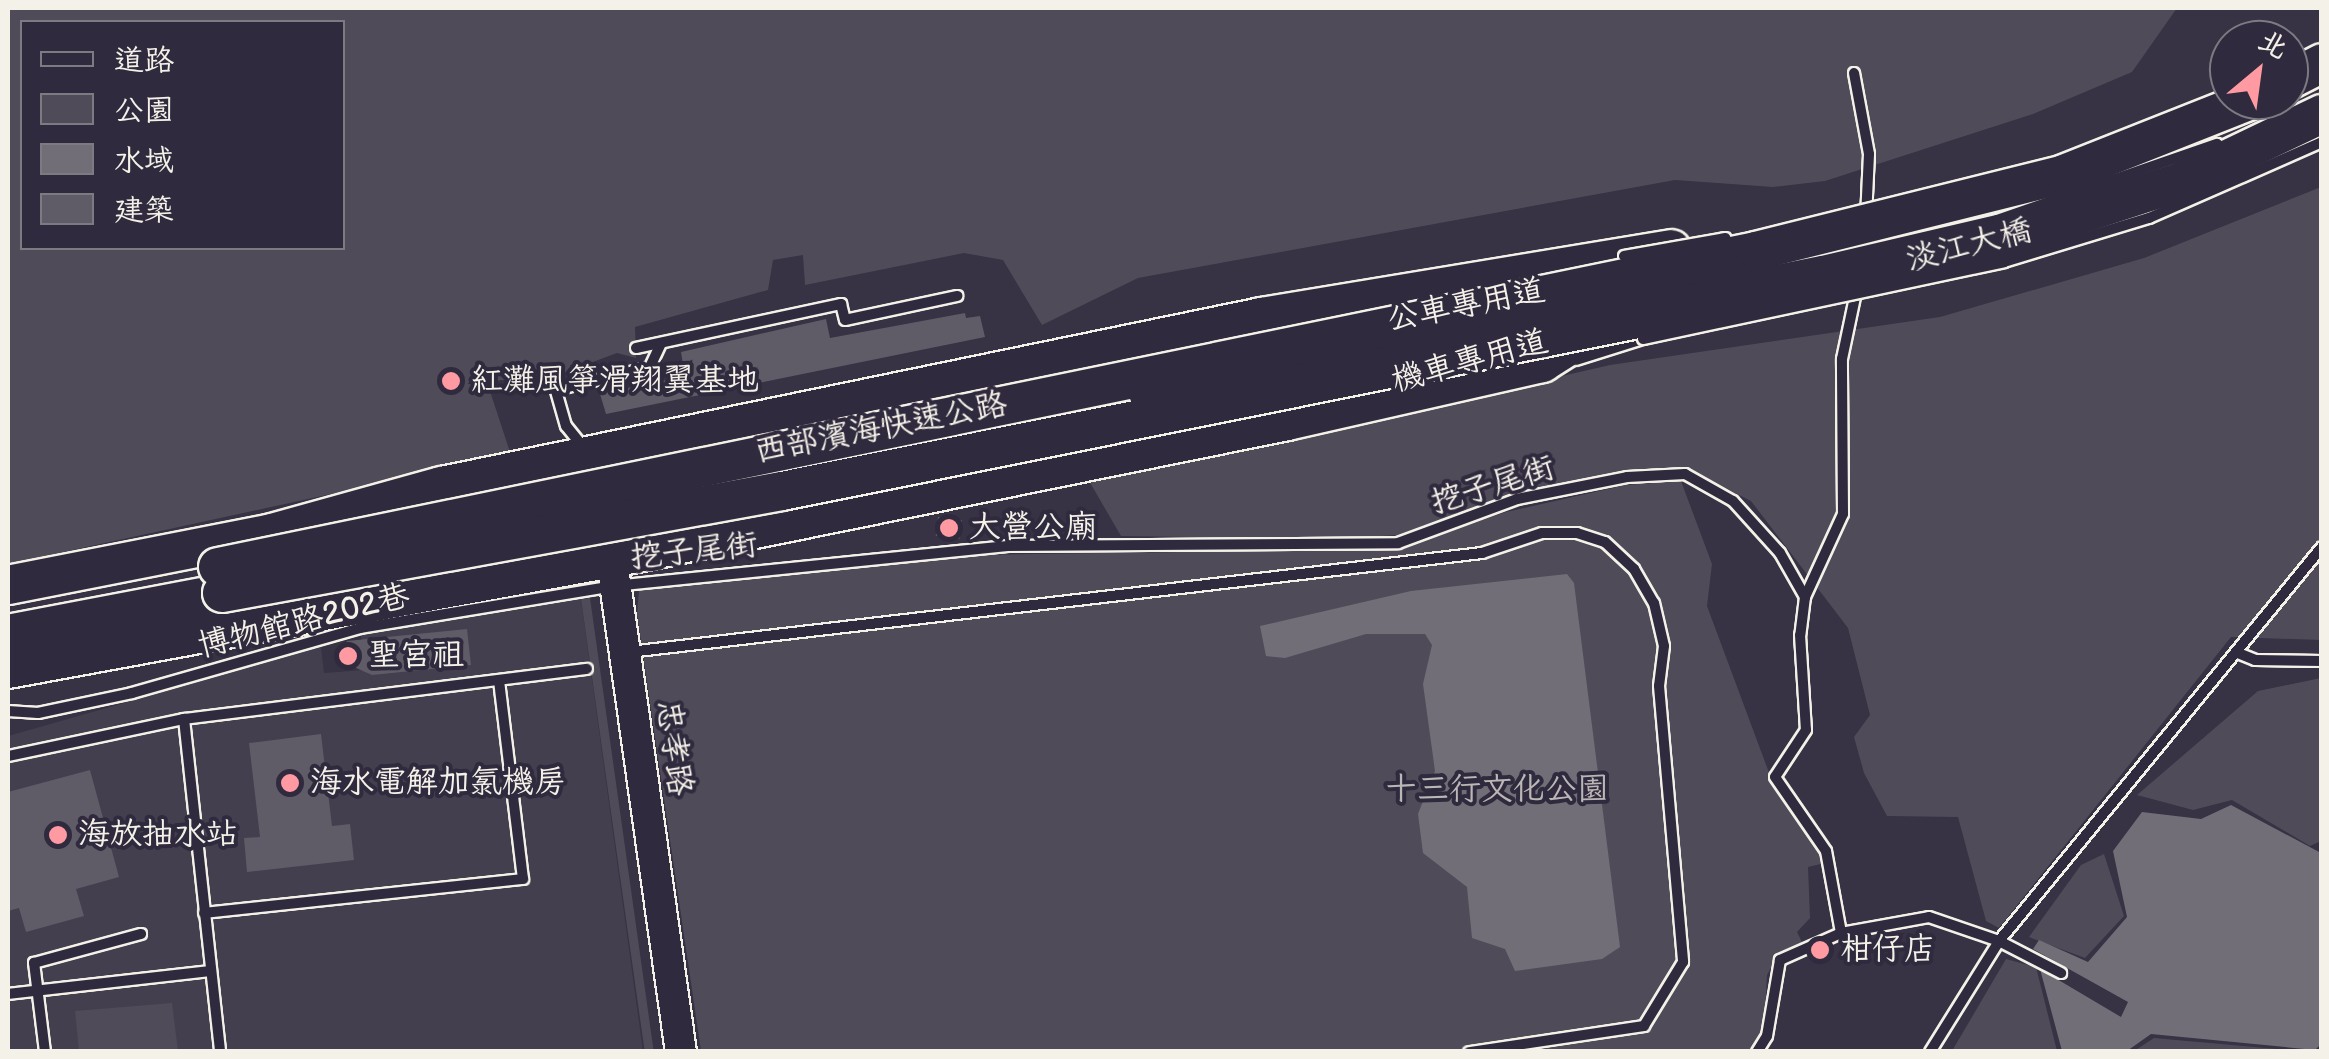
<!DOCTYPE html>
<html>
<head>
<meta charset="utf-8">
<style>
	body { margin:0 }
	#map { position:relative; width:2329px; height:1059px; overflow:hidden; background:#373244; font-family:"Balsamiq Sans","LXGW WenKai TC",sans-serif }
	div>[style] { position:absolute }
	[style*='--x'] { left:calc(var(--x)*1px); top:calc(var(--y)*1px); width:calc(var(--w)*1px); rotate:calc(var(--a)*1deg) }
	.built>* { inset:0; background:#433f4e }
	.green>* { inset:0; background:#504b59; transform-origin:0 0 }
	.water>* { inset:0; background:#726e77 }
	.building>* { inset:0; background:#5f5c67; transform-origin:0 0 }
	.roads { filter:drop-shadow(2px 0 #f4f1e8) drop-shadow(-2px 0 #f4f1e8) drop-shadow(0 2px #f4f1e8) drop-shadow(0 -2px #f4f1e8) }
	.lane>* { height:10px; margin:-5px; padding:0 5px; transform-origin:5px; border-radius:5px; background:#2f2a3d }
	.secondary>* { height:30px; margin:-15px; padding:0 15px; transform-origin:15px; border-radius:15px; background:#2f2a3d }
	.highway>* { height:38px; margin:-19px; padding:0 19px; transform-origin:19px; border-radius:19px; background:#2f2a3d }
	.bridges { filter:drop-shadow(2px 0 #f4f1e8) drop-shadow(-2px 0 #f4f1e8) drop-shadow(0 2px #f4f1e8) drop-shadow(0 -2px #f4f1e8) }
	.lane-bridge>* { height:10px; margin:-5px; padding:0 5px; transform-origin:5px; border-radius:5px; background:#2f2a3d }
	.highway-bridge>* { height:38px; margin:-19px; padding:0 19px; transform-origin:19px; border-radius:19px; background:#2f2a3d }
	.dots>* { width:28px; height:28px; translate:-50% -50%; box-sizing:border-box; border:5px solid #2f2a3d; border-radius:50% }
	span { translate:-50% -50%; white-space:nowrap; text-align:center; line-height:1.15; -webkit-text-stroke:8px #2f2a3d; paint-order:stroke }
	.street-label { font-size:32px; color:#f4f1e8 }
	.poi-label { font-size:32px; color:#f4f1e8 }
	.left { translate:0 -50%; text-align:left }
	.park-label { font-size:32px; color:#bbb7b6 }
	.frame { position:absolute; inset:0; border:10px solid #f4f1e8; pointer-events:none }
	.legend { position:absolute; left:20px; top:20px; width:325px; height:230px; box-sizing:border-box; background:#2f2a3d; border:2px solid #7e7a81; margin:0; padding:12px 18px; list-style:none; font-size:30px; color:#f4f1e8 }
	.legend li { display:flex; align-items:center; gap:20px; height:50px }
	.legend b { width:50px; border:2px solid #7e7a81 }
	.north { position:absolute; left:2209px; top:20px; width:100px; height:100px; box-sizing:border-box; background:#2f2a3d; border:2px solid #7e7a81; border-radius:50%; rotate:29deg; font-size:28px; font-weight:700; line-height:40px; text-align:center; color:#f4f1e8 }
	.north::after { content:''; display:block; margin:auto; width:35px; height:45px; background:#ff9aa2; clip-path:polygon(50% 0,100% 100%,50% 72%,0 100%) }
</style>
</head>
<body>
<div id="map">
	<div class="built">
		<div style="clip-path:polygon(581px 599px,643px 1051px,8px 1052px,8px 736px,321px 647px,324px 673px,363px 670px,361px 635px)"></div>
	</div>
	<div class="green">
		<div style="clip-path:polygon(evenodd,8px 8px,2177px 8px,2132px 72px,2033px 114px,1825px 181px,1773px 187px,1675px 180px,1138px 278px,1042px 325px,1003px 260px,964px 253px,805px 285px,803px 255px,773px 260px,768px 290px,635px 327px,636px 358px,617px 353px,566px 372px,487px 382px,511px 455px,8px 564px,8px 8px,22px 22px,342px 22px,342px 248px,22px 248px,22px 22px)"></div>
		<div style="clip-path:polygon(2321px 187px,2321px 640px,2231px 637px,1999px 928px,1986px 921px,1958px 817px,1887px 816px,1864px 773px,1854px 737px,1870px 715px,1848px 628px,1751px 501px,1686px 468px,1622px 471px,1502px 499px,1398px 535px,1333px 539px,1121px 536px,1085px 474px,1301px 436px,1610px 365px,1940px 317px,2144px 258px)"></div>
		<div style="clip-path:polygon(1681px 481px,1712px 564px,1707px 606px,1771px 778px,1825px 863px,1808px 867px,1810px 918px,1797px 932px,1802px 942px,1778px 955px,1767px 975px,1764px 1032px,1752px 1051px,701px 1051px,637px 614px,639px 590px,969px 555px,1398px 549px,1506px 512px,1626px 485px)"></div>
		<div style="left:590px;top:598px;width:457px;height:9px;rotate:82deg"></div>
		<div style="clip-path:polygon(2321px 678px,2321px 841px,2310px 846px,2232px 800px,2193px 810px,2137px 795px,2258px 691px)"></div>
		<div style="clip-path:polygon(2104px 854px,2124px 916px,2085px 958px,2029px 937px,2081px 865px)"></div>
		<div style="clip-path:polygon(2006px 959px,2036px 967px,2057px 1051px,1952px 1051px)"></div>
		<div style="clip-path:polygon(172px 1003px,178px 1051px,79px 1051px,75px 1011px)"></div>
		<div style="clip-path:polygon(2154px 1038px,2300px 1051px,2134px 1051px)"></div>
	</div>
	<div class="water">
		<div style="clip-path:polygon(1567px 574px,1574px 583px,1620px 947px,1602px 959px,1515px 971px,1505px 949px,1472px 938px,1467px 887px,1423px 853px,1418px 814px,1435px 771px,1423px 684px,1432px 645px,1425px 634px,1366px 634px,1285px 658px,1266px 656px,1260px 626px,1411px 591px)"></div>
		<div style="clip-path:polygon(2231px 805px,2321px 853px,2321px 1044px,2315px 1050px,2151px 1034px,2127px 1051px,2062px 1051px,2040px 969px,2121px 1017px,2128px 1002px,2033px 949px,2039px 940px,2088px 962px,2127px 917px,2113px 851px,2142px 812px,2201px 819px)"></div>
	</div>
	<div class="building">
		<div style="clip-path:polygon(965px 313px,966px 318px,980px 316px,985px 337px,606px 414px,600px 394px,685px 376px,681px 352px,826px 319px,830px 338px)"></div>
		<div style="left:938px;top:517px;width:24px;height:19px;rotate:7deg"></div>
		<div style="clip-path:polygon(467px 629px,471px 665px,372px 675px,338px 660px,347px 641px)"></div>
		<div style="clip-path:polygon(321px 734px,332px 826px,350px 824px,354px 860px,247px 872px,244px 838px,260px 837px,249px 743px)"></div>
		<div style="clip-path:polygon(90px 770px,119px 877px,76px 889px,84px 916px,26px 932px,19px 908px,8px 911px,8px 792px)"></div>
	</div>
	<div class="roads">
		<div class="lane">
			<div style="--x:1854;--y:73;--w:82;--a:79.5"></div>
			<div style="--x:1869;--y:154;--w:63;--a:92.7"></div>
			<div style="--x:636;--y:348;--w:210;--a:-12.1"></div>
			<div style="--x:841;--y:304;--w:16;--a:76"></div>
			<div style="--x:845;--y:320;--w:115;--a:-12.1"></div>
			<div style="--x:1576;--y:360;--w:70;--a:-17.4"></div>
			<div style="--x:584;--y:448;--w:28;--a:-129"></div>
			<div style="--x:566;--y:426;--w:37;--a:-106"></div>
			<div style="--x:556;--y:390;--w:97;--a:-13.7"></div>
			<div style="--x:650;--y:367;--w:26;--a:-65"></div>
			<div style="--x:1805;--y:597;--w:91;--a:-65.4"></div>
			<div style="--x:1843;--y:514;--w:155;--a:-90.4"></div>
			<div style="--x:1842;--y:359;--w:73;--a:-78.1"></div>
			<div style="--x:629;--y:652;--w:859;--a:-6.62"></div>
			<div style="--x:1482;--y:553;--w:63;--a:-18.4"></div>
			<div style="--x:1542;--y:533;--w:35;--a:0"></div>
			<div style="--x:1577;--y:533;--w:29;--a:18"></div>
			<div style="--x:1605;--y:542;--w:40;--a:43"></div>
			<div style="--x:1634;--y:569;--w:39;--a:60"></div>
			<div style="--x:1654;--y:603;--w:44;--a:76.9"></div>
			<div style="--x:1664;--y:646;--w:40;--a:97.1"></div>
			<div style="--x:1659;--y:686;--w:277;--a:85"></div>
			<div style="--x:1683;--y:962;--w:75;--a:121.4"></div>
			<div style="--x:1644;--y:1026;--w:177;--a:171.5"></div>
			<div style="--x:2238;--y:653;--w:18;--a:22"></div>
			<div style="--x:2255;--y:660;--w:67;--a:0.9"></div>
			<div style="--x:8;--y:711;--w:30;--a:4"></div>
			<div style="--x:38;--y:713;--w:96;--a:-12"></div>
			<div style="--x:132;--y:693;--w:237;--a:-15.9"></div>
			<div style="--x:360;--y:628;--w:257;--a:-9.4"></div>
			<div style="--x:614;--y:586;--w:398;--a:-5.8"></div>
			<div style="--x:1010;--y:546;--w:388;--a:-0.4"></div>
			<div style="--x:1398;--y:543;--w:127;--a:-20.3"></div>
			<div style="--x:1517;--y:499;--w:112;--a:-11.3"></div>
			<div style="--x:1627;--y:477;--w:58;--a:-3"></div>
			<div style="--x:1685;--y:474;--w:55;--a:29.4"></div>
			<div style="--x:1733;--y:501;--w:70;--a:47.9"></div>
			<div style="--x:1780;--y:553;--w:51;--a:60.4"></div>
			<div style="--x:1805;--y:597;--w:38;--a:97"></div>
			<div style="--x:1800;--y:635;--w:95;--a:86.4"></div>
			<div style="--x:1806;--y:730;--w:56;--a:123.4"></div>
			<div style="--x:1775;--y:777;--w:90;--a:55.4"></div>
			<div style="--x:1826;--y:851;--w:83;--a:79.6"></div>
			<div style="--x:1841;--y:933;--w:67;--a:156.1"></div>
			<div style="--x:1780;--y:960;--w:77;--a:99.7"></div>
			<div style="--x:1767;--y:1036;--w:19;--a:122"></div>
			<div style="--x:184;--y:719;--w:335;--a:83.8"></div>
			<div style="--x:8;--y:756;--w:180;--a:-11.9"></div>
			<div style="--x:184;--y:719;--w:406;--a:-7.1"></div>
			<div style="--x:204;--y:913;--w:321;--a:-6.1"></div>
			<div style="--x:523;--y:879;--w:200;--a:-96.9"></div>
			<div style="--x:1841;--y:933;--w:89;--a:-10.3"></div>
			<div style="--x:1929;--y:917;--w:74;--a:18.9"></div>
			<div style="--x:1999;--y:941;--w:70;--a:27.3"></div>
			<div style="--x:8;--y:994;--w:203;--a:-6.5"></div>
			<div style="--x:45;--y:1052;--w:90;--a:-97"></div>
			<div style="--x:34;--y:963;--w:111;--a:-15.2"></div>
			<div style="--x:1930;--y:1052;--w:131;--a:-58.1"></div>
			<div style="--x:1999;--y:941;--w:509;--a:-50.66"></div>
		</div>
		<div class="secondary">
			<div style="--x:609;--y:540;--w:517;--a:82"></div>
		</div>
		<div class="highway">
			<div style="--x:2289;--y:80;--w:37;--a:-27"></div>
			<div style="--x:8;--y:585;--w:269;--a:-11.1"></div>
			<div style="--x:272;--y:533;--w:176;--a:-15.5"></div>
			<div style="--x:442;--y:486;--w:837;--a:-11.65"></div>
			<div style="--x:1262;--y:317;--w:415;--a:-9.4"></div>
			<div style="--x:8;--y:634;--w:218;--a:-10.8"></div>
			<div style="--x:8;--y:669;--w:614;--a:-10.41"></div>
			<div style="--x:612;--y:558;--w:689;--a:-11.47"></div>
			<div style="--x:1287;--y:421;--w:262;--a:-12.8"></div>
			<div style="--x:1542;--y:363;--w:67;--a:-32.3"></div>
		</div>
	</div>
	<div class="bridges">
		<div class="lane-bridge">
			<div style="--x:1624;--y:256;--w:103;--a:-10.1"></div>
			<div style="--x:1643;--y:339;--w:369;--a:-12"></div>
			<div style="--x:2004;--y:262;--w:152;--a:-16.9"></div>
			<div style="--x:2149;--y:218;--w:189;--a:-23.7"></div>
			<div style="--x:1135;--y:398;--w:700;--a:-11.29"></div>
			<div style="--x:1821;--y:261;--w:181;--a:-13.1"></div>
			<div style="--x:1997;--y:220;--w:233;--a:-19.1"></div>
		</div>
		<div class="highway-bridge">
			<div style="--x:218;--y:567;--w:1570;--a:-11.61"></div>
			<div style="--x:1756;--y:251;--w:317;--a:-14"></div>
			<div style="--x:2064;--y:174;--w:201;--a:-21.6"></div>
			<div style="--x:222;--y:593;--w:569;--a:-10.32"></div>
			<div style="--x:782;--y:491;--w:1050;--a:-11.37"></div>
			<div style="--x:1811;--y:284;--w:210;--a:-13.2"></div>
			<div style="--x:2015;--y:236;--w:176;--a:-18.2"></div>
			<div style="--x:2182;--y:181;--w:155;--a:-25.6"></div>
		</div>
	</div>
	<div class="dots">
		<div style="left:451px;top:381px;background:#ff9aa2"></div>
		<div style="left:949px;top:528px;background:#ff9aa2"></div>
		<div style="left:348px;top:656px;background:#ff9aa2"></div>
		<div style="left:290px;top:783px;background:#ff9aa2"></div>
		<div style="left:58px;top:835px;background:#ff9aa2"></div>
		<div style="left:1820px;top:950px;background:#ff9aa2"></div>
	</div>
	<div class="street-label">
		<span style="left:1969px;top:246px;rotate:-14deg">淡江大橋</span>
		<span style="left:1466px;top:306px;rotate:-11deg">公車專用道</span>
		<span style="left:1470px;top:362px;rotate:-15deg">機車專用道</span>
		<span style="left:881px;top:429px;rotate:-11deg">西部濱海快速公路</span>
		<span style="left:1493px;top:486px;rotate:-17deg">挖子尾街</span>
		<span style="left:694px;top:552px;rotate:-6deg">挖子尾街</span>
		<span style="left:304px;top:622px;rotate:-14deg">博物館路202巷</span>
		<span style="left:673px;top:748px;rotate:82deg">忠孝路</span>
	</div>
	<div class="poi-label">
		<span class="left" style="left:471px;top:381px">紅灘風箏滑翔翼基地</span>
		<span class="left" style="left:969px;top:528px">大營公廟</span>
		<span class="left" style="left:368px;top:656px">聖宮祖</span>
		<span class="left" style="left:310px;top:783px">海水電解加氯機房</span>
		<span class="left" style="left:78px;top:835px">海放抽水站</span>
		<span class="left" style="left:1840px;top:950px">柑仔店</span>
	</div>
	<div class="park-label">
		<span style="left:1497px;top:790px">十三行文化公園</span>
	</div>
	<div class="frame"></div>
	<ul class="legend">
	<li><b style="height:12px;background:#2f2a3d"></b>道路</li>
	<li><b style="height:28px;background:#504b59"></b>公園</li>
	<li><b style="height:28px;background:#726e77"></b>水域</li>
	<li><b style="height:28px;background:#5f5c67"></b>建築</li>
	</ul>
	<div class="north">北</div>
</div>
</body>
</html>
